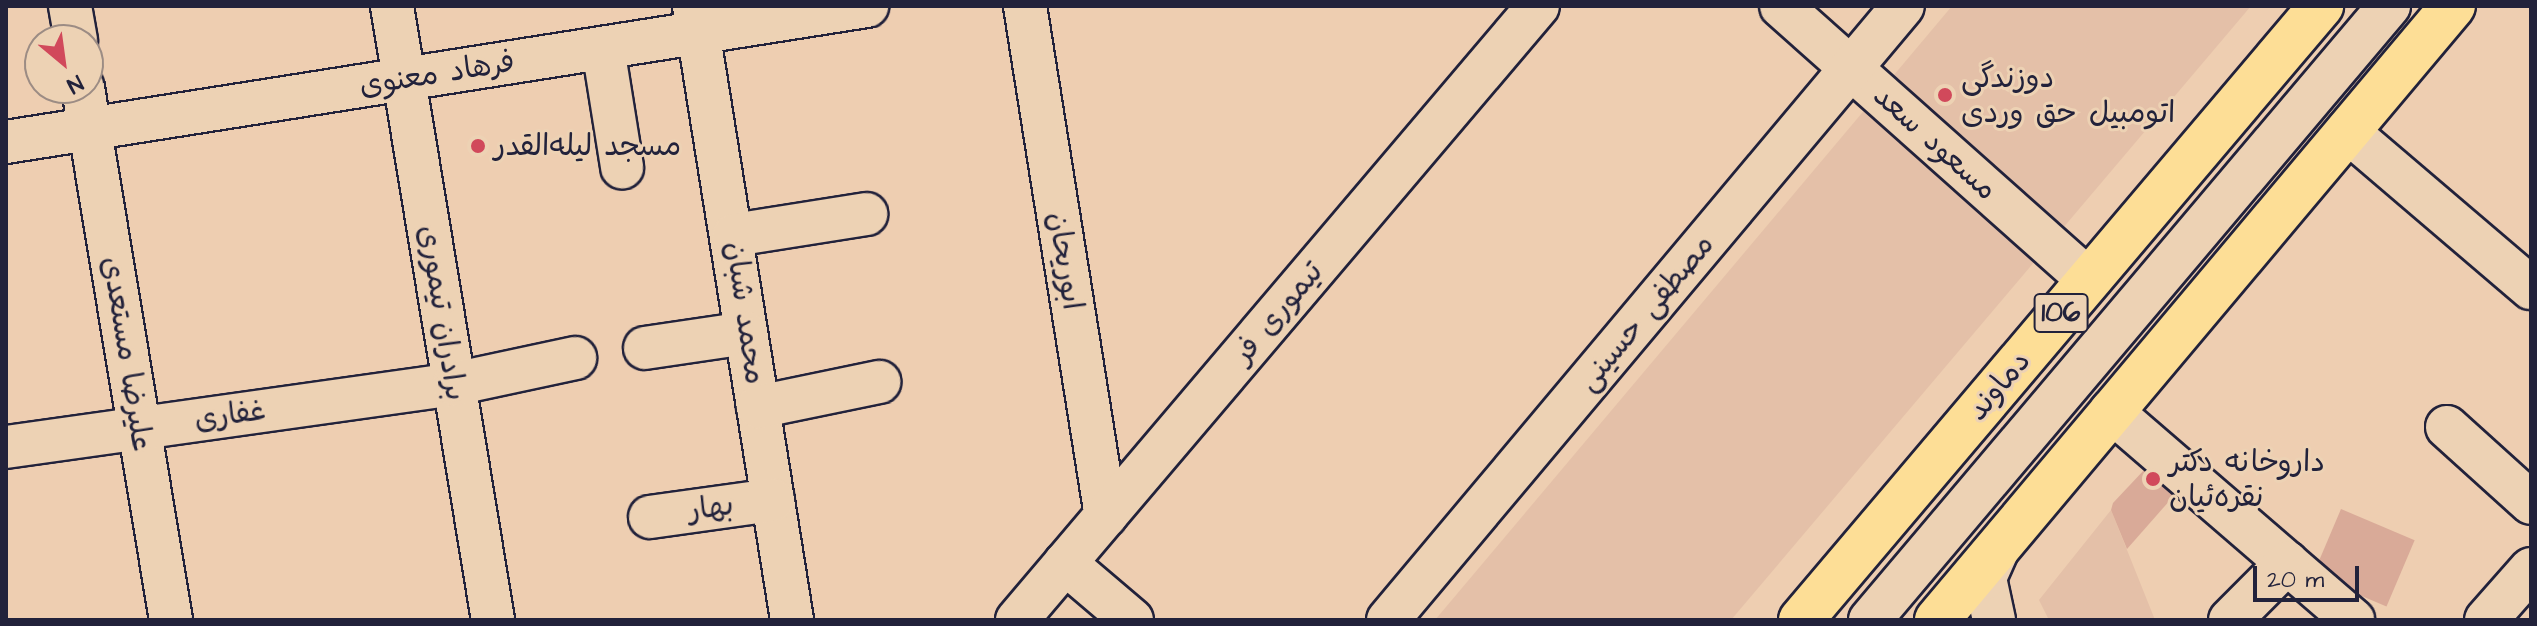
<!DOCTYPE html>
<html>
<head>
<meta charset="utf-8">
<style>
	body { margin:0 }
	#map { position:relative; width:2537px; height:626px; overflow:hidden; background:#eeceb1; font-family:"Architects Daughter","Playpen Sans Arabic",sans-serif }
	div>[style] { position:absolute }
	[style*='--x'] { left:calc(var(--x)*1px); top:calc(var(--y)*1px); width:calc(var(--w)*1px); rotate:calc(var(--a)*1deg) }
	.built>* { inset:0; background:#e4c0a8 }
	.building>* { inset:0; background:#d9aa98; transform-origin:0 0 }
	.roads { filter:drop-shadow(2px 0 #22223b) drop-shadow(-2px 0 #22223b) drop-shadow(0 2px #22223b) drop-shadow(0 -2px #22223b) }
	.minor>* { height:42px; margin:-21px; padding:0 21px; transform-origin:21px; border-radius:21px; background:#edd2b4 }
	.major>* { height:44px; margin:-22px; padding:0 22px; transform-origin:22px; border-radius:22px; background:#fdde96 }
	.dots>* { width:22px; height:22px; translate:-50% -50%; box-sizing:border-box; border:4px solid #edd2b4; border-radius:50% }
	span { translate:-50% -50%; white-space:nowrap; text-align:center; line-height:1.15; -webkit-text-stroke:6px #edd2b4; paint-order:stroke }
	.shield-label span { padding:2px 6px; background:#edd2b4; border:2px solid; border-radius:6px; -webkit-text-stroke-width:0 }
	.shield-label { font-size:28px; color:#22223b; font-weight:700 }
	.street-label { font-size:30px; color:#22223b }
	.poi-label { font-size:30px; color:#22223b }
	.left { translate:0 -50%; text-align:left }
	.frame { position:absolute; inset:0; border:8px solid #22223b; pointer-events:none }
	.north { position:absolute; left:24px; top:24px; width:80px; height:80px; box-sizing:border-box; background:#edd2b4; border:2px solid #9c8c84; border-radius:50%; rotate:151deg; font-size:22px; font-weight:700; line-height:32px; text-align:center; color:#22223b }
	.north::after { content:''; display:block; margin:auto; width:28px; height:36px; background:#d1495b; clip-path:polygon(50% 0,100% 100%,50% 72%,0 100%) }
	.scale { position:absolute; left:2253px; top:566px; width:106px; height:36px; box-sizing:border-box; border:4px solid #22223b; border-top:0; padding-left:10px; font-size:24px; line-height:28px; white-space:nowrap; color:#22223b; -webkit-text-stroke:6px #edd2b4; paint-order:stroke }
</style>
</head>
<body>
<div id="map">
	<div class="built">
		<div style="clip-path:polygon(1952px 6px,2251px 6px,1731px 620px,1435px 620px)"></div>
		<div style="clip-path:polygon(2111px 510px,2155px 620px,2049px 620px,2039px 600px)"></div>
	</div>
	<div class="building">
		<div style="clip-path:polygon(2166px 467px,2186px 482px,2127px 549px,2111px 510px,2113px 503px,2144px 470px)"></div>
		<div style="left:2341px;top:509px;width:80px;height:72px;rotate:23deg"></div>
	</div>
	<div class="roads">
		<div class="minor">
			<div style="--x:70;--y:6;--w:35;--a:80"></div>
			<div style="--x:392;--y:6;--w:622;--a:80.66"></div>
			<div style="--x:694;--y:6;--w:622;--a:80.93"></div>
			<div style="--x:1025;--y:6;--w:516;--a:80.98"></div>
			<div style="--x:1781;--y:6;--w:412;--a:41.7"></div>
			<div style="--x:603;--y:48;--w:121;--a:80.9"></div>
			<div style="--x:83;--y:88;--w:539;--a:80.61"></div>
			<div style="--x:2347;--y:131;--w:242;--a:40.5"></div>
			<div style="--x:6;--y:142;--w:872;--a:-8.98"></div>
			<div style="--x:734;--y:235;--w:134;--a:-9"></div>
			<div style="--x:645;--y:348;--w:102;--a:-8.4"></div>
			<div style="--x:758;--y:407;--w:124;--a:-11.7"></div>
			<div style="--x:2111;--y:411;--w:320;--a:40.8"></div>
			<div style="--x:2447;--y:427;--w:113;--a:42.1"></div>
			<div style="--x:6;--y:447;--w:452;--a:-8"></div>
			<div style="--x:454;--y:384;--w:124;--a:-12.1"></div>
			<div style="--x:650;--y:517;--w:124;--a:-7.9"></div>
			<div style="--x:1065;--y:563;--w:88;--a:40.4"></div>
			<div style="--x:1017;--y:620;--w:805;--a:-49.68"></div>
			<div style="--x:1388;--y:620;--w:801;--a:-50.01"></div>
			<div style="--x:1870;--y:620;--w:804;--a:-49.79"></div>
			<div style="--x:1994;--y:620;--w:43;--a:-102.1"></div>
			<div style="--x:1985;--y:578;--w:32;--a:-66"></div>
			<div style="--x:2230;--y:620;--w:81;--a:-45"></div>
			<div style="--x:2486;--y:620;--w:68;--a:-48.6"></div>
		</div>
		<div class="major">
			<div style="--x:1801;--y:620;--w:805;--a:-49.74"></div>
			<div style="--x:1937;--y:620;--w:802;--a:-49.96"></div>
		</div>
	</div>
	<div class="dots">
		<div style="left:1945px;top:95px;background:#d1495b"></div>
		<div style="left:478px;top:146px;background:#d1495b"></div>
		<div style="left:2153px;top:479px;background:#d1495b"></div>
	</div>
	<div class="shield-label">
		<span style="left:2061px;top:313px">106</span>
	</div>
	<div class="street-label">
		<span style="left:437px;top:74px;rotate:-9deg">فرهاد معنوی</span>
		<span style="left:1935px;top:143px;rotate:42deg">مسعود سعد</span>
		<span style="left:1065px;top:261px;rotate:81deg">ابوریحان</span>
		<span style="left:442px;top:313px;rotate:81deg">برادران تیموری</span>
		<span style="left:745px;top:313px;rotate:82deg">محمد شبان</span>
		<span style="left:1278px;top:313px;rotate:-50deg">تیموری فر</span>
		<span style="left:1646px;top:313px;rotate:-50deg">مصطفی حسینی</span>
		<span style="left:127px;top:354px;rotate:81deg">علیرضا مستعدی</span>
		<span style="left:1999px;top:386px;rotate:-50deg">دماوند</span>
		<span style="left:230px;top:415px;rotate:-8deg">غفاری</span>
		<span style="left:711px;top:508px;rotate:-8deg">بهار</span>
	</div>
	<div class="poi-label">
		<span class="left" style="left:1961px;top:95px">دوزندگی<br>اتومبیل حق وردی</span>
		<span class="left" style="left:494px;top:146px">مسجد لیله‌القدر</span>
		<span class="left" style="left:2169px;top:479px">داروخانه دکتر<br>نقره‌ئیان</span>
	</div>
	<div class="frame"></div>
	<div class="north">N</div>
	<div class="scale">20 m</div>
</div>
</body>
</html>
